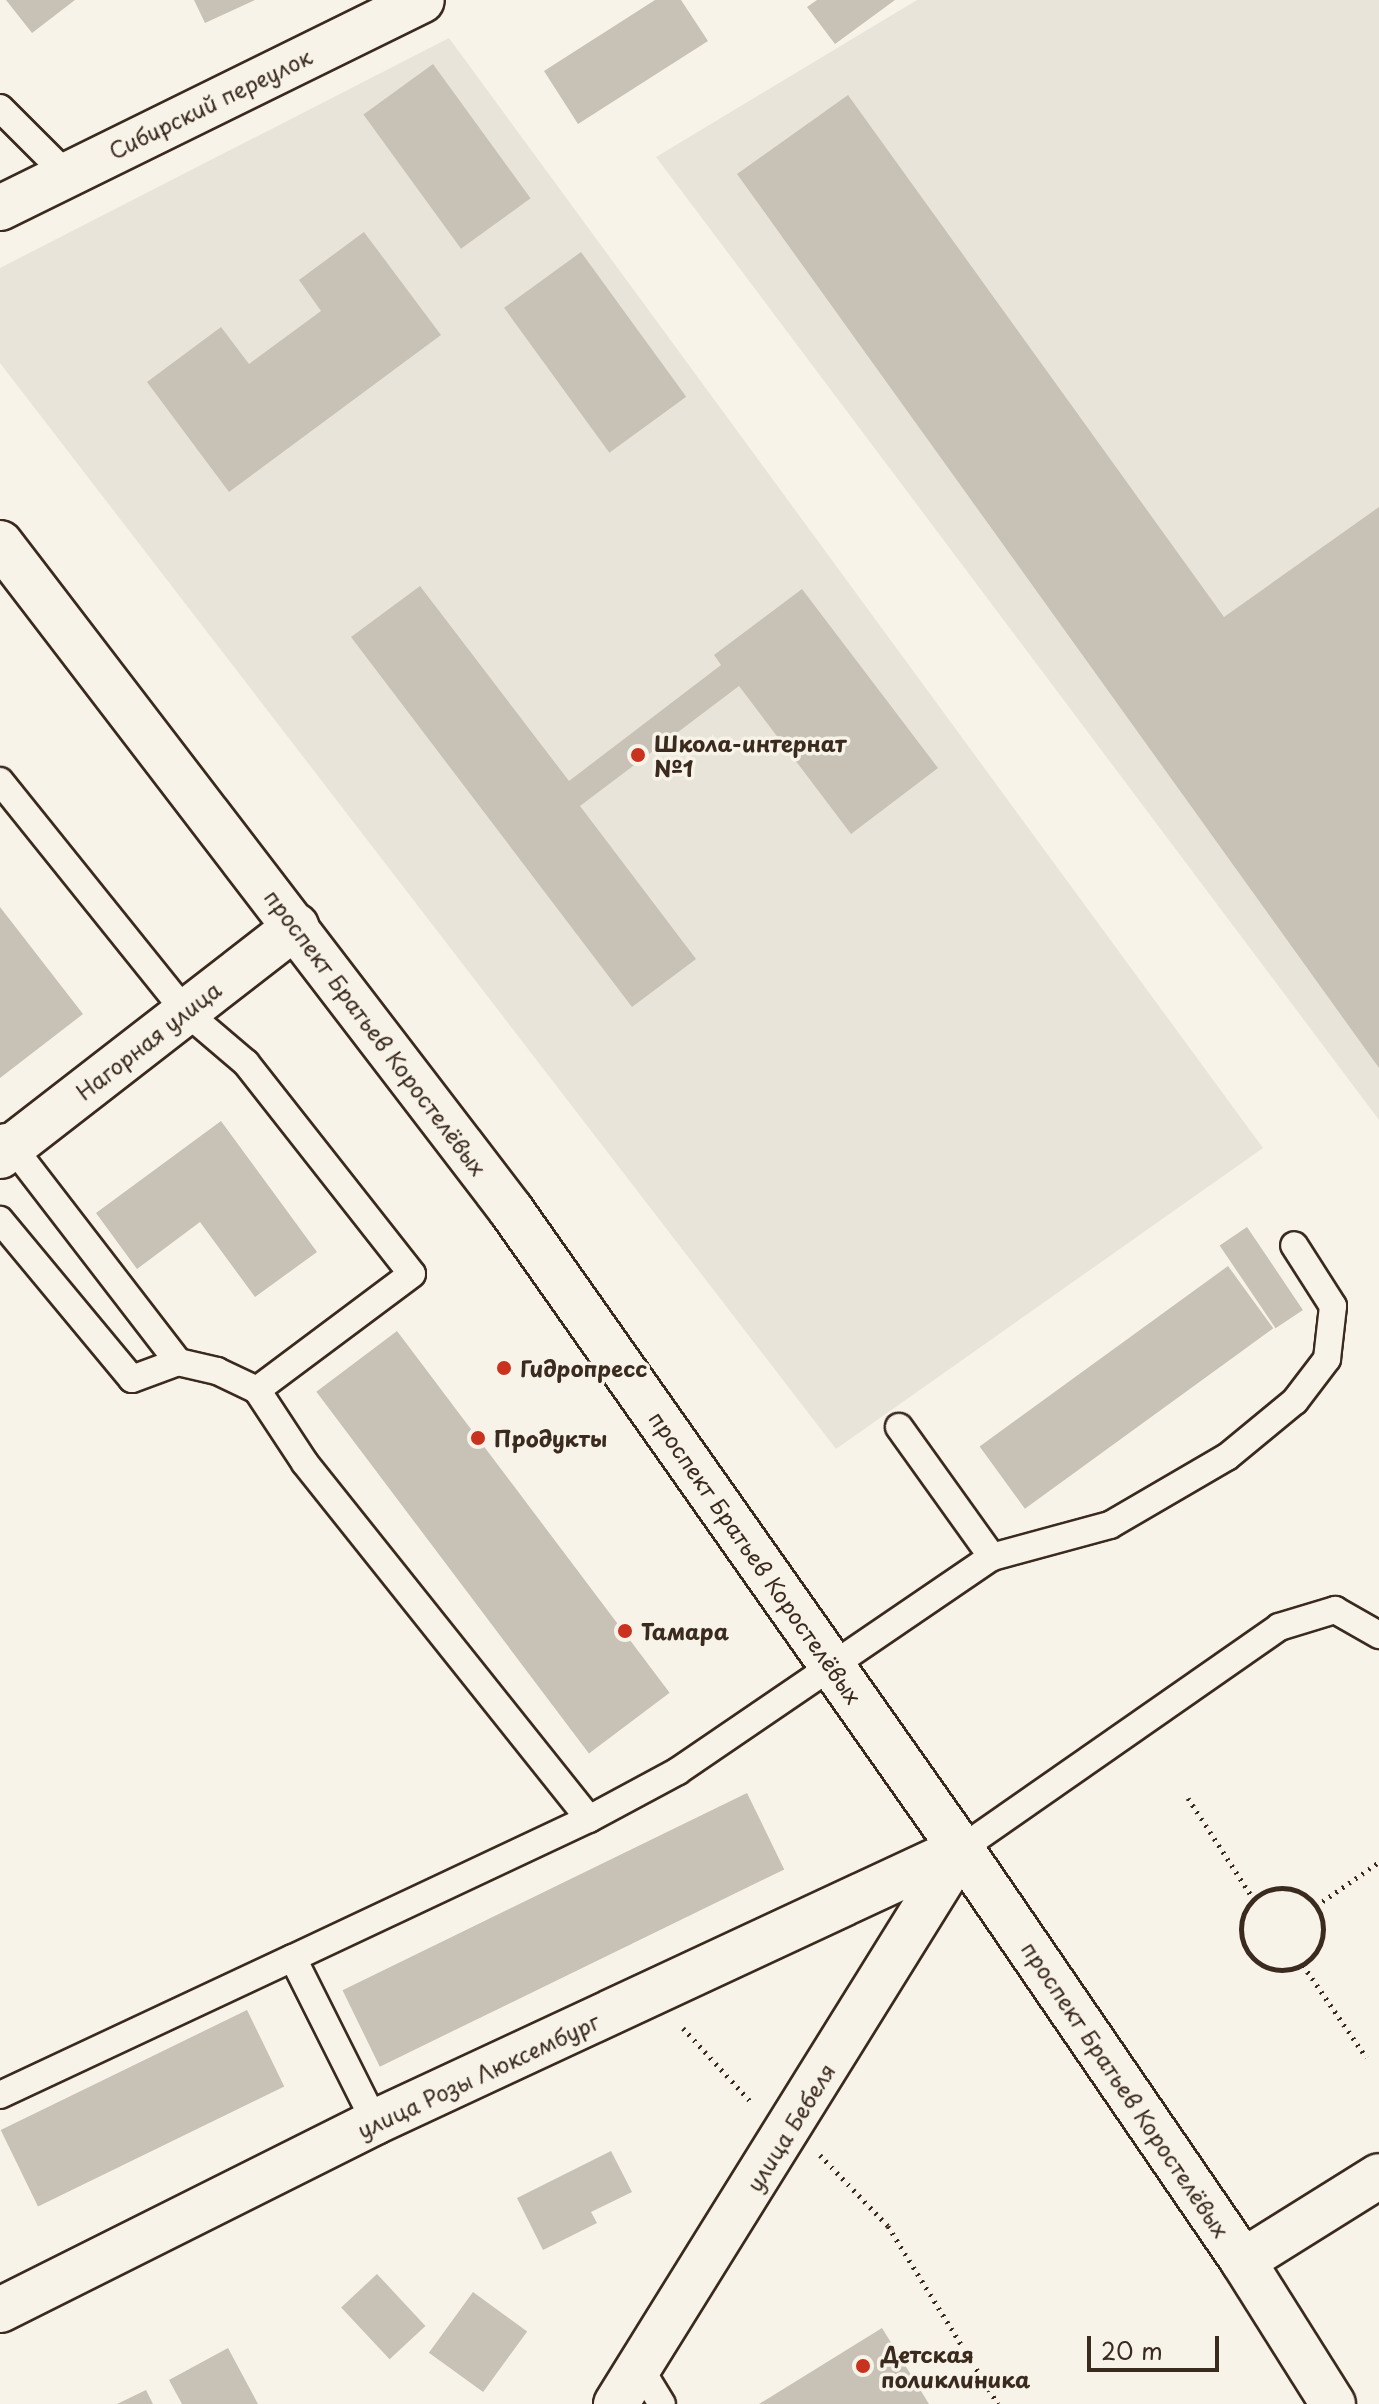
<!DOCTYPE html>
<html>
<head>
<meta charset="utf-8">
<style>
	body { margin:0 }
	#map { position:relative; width:1379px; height:2404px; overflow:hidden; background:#f7f3e8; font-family:"Playpen Sans",sans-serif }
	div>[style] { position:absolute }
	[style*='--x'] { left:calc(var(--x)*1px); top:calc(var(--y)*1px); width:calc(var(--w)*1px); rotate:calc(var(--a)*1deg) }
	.built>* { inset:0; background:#e9e4d9 }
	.building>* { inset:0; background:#c8c1b6; transform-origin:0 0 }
	.path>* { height:5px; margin-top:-2.5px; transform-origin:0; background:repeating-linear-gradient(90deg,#3b2a1e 0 2px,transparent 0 8px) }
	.path>.ring { margin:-2.5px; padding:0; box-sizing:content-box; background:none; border:5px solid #3b2a1e; border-radius:50% }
	.roads { filter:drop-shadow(2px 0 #3b2a1e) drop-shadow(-2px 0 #3b2a1e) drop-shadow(0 2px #3b2a1e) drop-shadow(0 -2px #3b2a1e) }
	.lane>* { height:26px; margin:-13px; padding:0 13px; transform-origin:13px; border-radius:13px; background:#f7f3e8 }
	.street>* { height:44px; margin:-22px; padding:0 22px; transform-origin:22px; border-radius:22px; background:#f7f3e8 }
	.secondary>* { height:44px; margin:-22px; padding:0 22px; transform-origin:22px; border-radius:22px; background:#f7f3e8 }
	.primary>* { height:44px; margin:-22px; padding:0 22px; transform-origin:22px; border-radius:22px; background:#f7f3e8 }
	.dots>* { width:22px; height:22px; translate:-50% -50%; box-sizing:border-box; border:4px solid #f7f3e8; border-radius:50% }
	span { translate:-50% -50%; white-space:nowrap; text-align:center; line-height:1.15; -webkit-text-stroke:7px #f7f3e8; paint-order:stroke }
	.street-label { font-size:22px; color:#3b2a1e }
	.poi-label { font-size:22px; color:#3b2a1e; font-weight:700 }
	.left { translate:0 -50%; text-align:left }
	.scale { position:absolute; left:1087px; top:2336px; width:132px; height:36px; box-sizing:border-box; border:4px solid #3b2a1e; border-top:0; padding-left:10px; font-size:24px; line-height:28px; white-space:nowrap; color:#3b2a1e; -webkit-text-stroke:6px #f7f3e8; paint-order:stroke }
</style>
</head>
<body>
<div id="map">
	<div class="built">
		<div style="clip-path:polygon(917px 0,1379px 0,1379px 1120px,656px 157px)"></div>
		<div style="clip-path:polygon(449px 38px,1263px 1148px,836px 1449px,0 363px,0 268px)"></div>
	</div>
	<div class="building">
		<div style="clip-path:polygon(6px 0,75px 0,32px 33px)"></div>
		<div style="clip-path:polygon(194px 0,255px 0,205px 23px)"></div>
		<div style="clip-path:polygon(655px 0,681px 0,708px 41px,578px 124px,544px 71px)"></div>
		<div style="clip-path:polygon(817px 0,895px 0,835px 44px,807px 7px)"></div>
		<div style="left:433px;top:64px;width:166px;height:86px;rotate:54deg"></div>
		<div style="clip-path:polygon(848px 95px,1224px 617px,1379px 507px,1379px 1068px,737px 174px)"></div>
		<div style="clip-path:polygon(364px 232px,441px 335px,229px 492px,147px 382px,221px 327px,249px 364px,321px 311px,299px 280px)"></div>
		<div style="left:581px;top:252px;width:179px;height:95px;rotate:54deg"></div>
		<div style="clip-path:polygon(420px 586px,569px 781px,721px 665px,714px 655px,802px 589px,938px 768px,851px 834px,739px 686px,580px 806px,696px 959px,632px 1007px,351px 637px)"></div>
		<div style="clip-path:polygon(0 907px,83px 1014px,0 1078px)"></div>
		<div style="clip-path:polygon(221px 1121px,317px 1252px,255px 1297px,200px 1222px,137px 1269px,96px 1213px)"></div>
		<div style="left:1247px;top:1227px;width:100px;height:33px;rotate:56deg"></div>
		<div style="left:1228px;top:1266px;width:77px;height:307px;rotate:54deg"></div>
		<div style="left:397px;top:1331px;width:453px;height:101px;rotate:53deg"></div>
		<div style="left:747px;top:1793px;width:85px;height:450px;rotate:64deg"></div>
		<div style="left:247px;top:2010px;width:85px;height:274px;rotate:64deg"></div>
		<div style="clip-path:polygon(611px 2151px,632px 2192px,591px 2212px,597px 2223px,543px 2250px,517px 2198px)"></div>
		<div style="left:377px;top:2274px;width:71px;height:49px;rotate:47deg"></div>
		<div style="left:473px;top:2292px;width:67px;height:75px;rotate:36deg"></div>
		<div style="clip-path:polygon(882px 2328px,929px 2404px,759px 2404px)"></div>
		<div style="clip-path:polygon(228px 2348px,258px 2404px,182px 2404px,169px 2380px)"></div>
		<div style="clip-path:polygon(146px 2390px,153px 2404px,117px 2404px)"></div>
	</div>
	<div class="path">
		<div style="--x:1188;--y:1798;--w:119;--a:57"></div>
		<div class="ring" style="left:1241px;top:1888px;width:77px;height:77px"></div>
		<div style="--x:1316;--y:1906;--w:77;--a:-34.9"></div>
		<div style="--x:1303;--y:1965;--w:112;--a:55.6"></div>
		<div style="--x:683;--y:2028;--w:102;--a:47.4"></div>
		<div style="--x:820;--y:2155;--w:98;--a:46.2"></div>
		<div style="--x:888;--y:2226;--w:209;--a:58.3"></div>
	</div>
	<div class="roads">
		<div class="lane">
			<div style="--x:0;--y:108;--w:92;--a:45"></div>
			<div style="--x:0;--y:781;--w:295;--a:51.2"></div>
			<div style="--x:185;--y:1011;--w:80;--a:40.4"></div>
			<div style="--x:246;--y:1063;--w:268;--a:51.8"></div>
			<div style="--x:412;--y:1274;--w:194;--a:143.2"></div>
			<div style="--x:257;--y:1390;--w:44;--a:-154.6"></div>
			<div style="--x:217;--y:1371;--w:40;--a:-167"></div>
			<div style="--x:178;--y:1362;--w:49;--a:159.7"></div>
			<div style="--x:132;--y:1379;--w:207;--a:-129.7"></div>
			<div style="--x:5;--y:1137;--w:284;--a:52.4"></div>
			<div style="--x:257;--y:1390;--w:87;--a:56.7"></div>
			<div style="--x:305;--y:1463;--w:455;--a:51.4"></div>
			<div style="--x:899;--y:1427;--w:160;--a:54.4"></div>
			<div style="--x:961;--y:1849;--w:388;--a:-34.9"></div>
			<div style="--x:1279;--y:1627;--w:59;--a:-16.9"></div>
			<div style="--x:1335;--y:1610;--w:51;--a:29.6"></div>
			<div style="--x:0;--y:2095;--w:323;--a:-25.1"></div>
			<div style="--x:375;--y:2122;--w:183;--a:-116.6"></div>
			<div style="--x:293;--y:1958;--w:327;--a:-25.2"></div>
			<div style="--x:589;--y:1819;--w:101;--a:-28.3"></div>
			<div style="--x:678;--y:1771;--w:380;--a:-34.3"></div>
			<div style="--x:992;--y:1557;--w:122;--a:-15.2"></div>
			<div style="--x:1110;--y:1525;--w:135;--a:-30.2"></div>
			<div style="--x:1227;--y:1457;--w:88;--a:-39.5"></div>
			<div style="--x:1295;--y:1401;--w:53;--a:-52.7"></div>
			<div style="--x:1327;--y:1359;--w:53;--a:-83.5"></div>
			<div style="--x:1333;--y:1306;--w:72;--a:-122.6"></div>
			<div style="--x:640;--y:2368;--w:42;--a:58.6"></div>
		</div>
		<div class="street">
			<div style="--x:0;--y:208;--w:470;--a:-26.2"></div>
			<div style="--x:0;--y:1156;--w:375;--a:-37.8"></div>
		</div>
		<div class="secondary">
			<div style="--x:1243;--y:2261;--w:160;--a:-32"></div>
			<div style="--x:0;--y:2310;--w:419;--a:-26.6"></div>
			<div style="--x:375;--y:2122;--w:646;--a:-24.98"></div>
			<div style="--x:616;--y:2404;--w:653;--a:-58.13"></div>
		</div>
		<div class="primary">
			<div style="--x:0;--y:543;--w:840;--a:52.54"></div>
			<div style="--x:511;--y:1210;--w:782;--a:54.85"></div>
			<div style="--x:961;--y:1849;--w:499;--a:55.6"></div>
			<div style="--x:1243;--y:2261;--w:169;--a:57.8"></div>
		</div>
	</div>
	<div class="dots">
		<div style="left:638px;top:755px;background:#c8321e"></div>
		<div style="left:504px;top:1368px;background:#c8321e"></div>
		<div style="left:478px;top:1438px;background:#c8321e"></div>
		<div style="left:625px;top:1631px;background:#c8321e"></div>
		<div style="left:863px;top:2366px;background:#c8321e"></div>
	</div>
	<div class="street-label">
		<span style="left:210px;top:103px;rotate:-26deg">Сибирский переулок</span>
		<span style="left:376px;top:1032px;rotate:53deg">проспект Братьев Коростелёвых</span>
		<span style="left:148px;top:1040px;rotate:-38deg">Нагорная улица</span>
		<span style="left:756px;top:1557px;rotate:55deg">проспект Братьев Коростелёвых</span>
		<span style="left:478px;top:2075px;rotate:-25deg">улица Розы Люксембург</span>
		<span style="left:1126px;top:2089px;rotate:56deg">проспект Братьев Коростелёвых</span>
		<span style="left:790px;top:2127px;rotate:-58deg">улица Бебеля</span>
	</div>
	<div class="poi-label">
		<span class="left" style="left:654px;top:755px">Школа-интернат<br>№1</span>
		<span class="left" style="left:520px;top:1368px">Гидропресс</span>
		<span class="left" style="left:494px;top:1438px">Продукты</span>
		<span class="left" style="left:641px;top:1631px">Тамара</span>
		<span class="left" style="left:881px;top:2366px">Детская<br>поликлиника</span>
	</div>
	<div class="scale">20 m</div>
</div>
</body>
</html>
